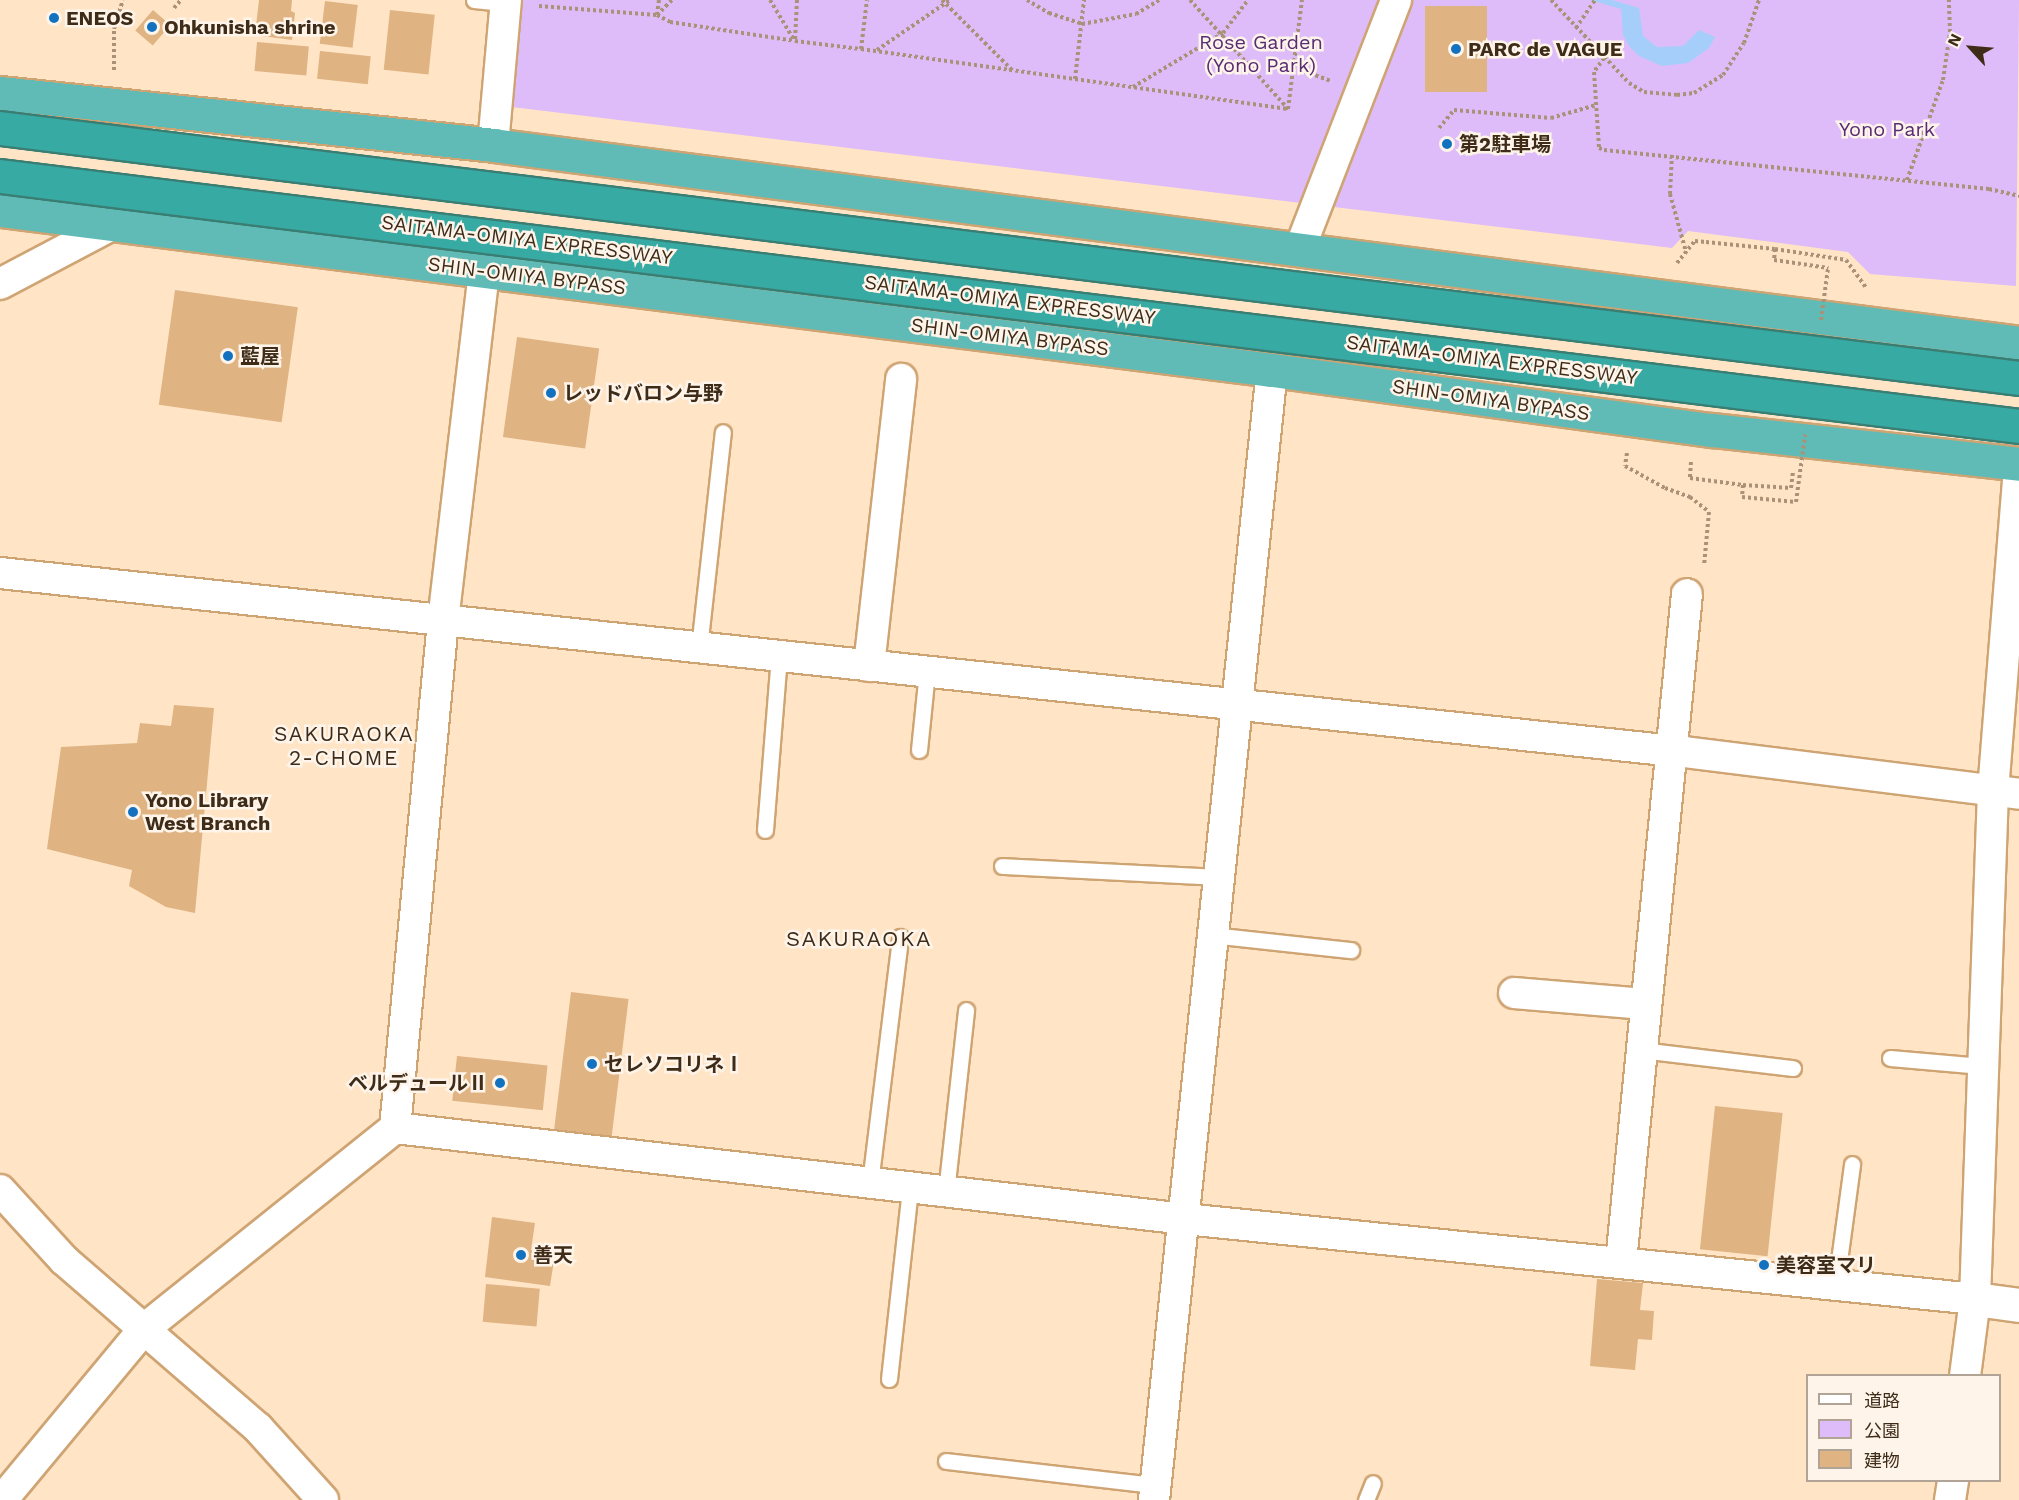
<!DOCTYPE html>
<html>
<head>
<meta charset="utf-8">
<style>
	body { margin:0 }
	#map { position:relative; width:2019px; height:1500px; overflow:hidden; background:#ffe4c6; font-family:"Work Sans","Noto Sans JP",sans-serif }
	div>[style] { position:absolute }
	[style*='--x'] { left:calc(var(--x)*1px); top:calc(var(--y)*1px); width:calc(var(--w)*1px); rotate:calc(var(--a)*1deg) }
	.green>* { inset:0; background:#debcf9 }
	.water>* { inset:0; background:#a5cffa }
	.building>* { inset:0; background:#dfb382; transform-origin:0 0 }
	.path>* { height:4px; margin-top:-2px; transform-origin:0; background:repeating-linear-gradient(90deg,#a99278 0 3px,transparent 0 6px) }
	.roads { filter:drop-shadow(2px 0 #cfa473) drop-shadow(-2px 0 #cfa473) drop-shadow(0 2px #cfa473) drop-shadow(0 -2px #cfa473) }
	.service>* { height:15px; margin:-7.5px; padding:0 7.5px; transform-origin:7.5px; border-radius:7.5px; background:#fff }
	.minor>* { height:30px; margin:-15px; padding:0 15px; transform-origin:15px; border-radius:15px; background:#fff }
	.tertiary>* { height:33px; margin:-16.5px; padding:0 16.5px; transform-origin:16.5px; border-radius:16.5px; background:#fff }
	.trunk>* { height:33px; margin:-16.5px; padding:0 16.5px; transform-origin:16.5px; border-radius:16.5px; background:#60bbb6 }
	.path-bridge>* { height:4px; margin-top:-2px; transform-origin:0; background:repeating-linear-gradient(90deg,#a99278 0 3px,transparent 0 6px) }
	.bridges { filter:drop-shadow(2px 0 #3a7e73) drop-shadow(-2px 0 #3a7e73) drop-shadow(0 2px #3a7e73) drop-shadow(0 -2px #3a7e73) }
	.motorway-bridge>* { height:33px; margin:-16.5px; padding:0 16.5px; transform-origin:16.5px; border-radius:16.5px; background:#38aaa4 }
	.dots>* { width:16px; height:16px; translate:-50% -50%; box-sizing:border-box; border:3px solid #fef4ea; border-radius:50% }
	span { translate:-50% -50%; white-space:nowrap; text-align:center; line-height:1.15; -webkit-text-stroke:5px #fef4ea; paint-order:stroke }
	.poi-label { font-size:20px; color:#3e2c18; font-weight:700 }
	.left { translate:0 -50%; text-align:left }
	.right { translate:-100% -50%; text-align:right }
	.park-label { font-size:20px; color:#572c74 }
	.street-label { font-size:20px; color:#3e2c18 }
	.neighbourhood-label { font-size:21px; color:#3e2c18; letter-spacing:1.5px }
	.quarter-label { font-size:22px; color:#3e2c18; letter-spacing:1.5px }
	.legend { position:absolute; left:1806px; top:1374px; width:195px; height:108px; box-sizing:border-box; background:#fef4ea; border:2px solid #b1a496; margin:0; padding:8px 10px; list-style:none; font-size:18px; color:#3e2c18 }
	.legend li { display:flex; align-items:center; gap:12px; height:30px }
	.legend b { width:30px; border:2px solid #b1a496 }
	.north { position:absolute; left:1941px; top:18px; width:60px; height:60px; -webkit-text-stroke:4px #fef4ea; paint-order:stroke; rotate:296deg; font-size:16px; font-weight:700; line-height:24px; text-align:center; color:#3e2c18 }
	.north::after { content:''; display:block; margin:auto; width:21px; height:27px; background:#3e2c18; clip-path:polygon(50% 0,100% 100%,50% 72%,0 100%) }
</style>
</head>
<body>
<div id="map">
	<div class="green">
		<div style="clip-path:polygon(522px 0,2019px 0,2016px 286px,1870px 274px,1848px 252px,1688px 231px,1672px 248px,512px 107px)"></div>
	</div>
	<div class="water">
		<div style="clip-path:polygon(1590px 0,1612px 0,1639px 8px,1643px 36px,1657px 47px,1683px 46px,1699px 30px,1715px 37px,1709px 48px,1688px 63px,1662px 66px,1639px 56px,1629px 46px,1623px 35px,1621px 9px)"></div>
	</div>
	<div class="building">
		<div style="clip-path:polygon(259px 0,292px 0,291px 11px,295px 13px,292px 40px,255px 35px)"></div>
		<div style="left:325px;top:1px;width:33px;height:43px;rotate:7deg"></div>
		<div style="left:1425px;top:6px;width:62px;height:86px"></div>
		<div style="left:153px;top:10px;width:23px;height:27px;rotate:41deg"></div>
		<div style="left:390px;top:10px;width:45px;height:60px;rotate:6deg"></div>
		<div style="left:257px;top:42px;width:52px;height:29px;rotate:5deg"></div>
		<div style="left:320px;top:51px;width:51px;height:28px;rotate:6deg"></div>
		<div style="left:175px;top:290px;width:124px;height:116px;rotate:8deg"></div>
		<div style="left:517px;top:337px;width:83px;height:101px;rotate:8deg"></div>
		<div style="clip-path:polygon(174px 705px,214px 708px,195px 913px,166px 907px,129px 886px,132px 870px,47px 849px,61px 747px,137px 743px,140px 723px,171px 726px)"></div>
		<div style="left:571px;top:992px;width:58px;height:139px;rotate:7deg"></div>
		<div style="left:457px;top:1056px;width:91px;height:45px;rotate:6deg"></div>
		<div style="left:1715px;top:1106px;width:68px;height:144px;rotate:6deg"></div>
		<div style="clip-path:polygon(492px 1217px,535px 1223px,531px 1250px,555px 1254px,550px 1286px,485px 1277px)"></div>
		<div style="clip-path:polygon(1597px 1279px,1643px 1283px,1640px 1310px,1654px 1311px,1652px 1340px,1638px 1339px,1635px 1370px,1590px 1366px)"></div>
		<div style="left:486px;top:1284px;width:54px;height:38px;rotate:5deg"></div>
	</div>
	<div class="path">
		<div style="--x:659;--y:0;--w:15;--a:98"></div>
		<div style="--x:657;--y:15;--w:15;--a:28"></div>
		<div style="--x:670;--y:22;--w:126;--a:8.6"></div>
		<div style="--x:770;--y:0;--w:47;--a:59"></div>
		<div style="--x:797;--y:0;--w:41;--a:92.8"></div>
		<div style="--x:795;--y:41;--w:66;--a:6.9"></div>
		<div style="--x:861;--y:49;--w:49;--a:-83"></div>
		<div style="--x:942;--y:0;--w:100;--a:45"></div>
		<div style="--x:1027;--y:0;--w:26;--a:31"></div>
		<div style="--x:1049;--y:13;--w:35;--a:18"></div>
		<div style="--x:1082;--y:24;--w:55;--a:-10.5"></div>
		<div style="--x:1136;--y:14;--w:27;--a:-31"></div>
		<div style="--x:1190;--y:0;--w:147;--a:48"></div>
		<div style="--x:1551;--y:0;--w:114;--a:46.8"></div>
		<div style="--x:1629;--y:83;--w:17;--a:31"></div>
		<div style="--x:1644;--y:92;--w:33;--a:5"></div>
		<div style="--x:1677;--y:95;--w:17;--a:-7"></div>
		<div style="--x:1694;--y:93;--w:34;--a:-32"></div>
		<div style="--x:1723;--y:75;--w:38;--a:-57"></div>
		<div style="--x:1744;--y:43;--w:46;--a:-70.8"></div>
		<div style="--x:539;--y:6;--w:118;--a:4.4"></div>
		<div style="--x:657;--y:15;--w:21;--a:-45"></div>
		<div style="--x:174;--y:8;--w:11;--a:-49"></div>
		<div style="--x:1576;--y:28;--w:34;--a:-56"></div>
		<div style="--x:861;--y:49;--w:431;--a:8"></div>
		<div style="--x:1288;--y:109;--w:110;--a:-82.7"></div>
		<div style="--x:877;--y:50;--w:88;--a:-34.4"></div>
		<div style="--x:1604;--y:58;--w:17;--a:126"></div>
		<div style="--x:1594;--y:72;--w:76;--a:86.2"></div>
		<div style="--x:1599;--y:148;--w:5;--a:22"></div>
		<div style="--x:1604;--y:150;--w:387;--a:5.8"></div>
		<div style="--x:1989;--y:189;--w:31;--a:13"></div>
		<div style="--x:1293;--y:67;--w:40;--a:20.2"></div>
		<div style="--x:114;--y:70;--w:41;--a:-90"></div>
		<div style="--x:114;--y:29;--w:30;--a:-73"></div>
		<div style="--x:1075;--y:79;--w:80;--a:-83.5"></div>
		<div style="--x:1133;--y:87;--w:105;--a:-31"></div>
		<div style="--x:1223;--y:33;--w:41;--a:-52.9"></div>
		<div style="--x:1439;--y:128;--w:23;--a:-50"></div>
		<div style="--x:1454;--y:110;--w:97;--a:4.7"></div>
		<div style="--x:1551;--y:118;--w:47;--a:-16.1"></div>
		<div style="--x:1672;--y:155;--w:39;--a:93"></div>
		<div style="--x:1670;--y:194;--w:60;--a:74.6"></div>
		<div style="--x:1907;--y:180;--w:106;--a:-70.2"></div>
		<div style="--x:1943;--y:80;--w:49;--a:-81.7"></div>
		<div style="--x:1950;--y:32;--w:32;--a:-92"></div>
		<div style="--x:1775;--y:249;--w:72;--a:8.8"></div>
		<div style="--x:1846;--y:260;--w:34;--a:54"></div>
		<div style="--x:1677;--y:263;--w:28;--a:-51"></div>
		<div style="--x:1695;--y:241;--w:11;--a:5"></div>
		<div style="--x:1706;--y:242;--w:69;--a:5.8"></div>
		<div style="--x:1775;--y:249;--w:11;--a:95"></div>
		<div style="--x:1774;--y:260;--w:55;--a:8.4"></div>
		<div style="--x:1627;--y:453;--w:13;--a:99"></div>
		<div style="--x:1625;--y:466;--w:46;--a:28.8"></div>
		<div style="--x:1665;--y:488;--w:27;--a:20"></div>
		<div style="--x:1690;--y:497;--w:24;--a:38"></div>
		<div style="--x:1709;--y:512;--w:54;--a:95.3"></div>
		<div style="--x:1691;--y:462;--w:16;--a:94"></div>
		<div style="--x:1690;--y:478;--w:53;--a:7.5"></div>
		<div style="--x:1743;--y:485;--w:12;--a:95"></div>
		<div style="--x:1742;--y:497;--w:54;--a:5.3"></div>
		<div style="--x:1743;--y:485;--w:48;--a:3.6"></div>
		<div style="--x:1791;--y:488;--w:16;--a:-83"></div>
	</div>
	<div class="roads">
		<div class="service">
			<div style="--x:474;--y:0;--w:31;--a:6"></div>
			<div style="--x:699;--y:648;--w:217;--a:-83.7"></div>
			<div style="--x:919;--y:750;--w:79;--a:-84.2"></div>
			<div style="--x:765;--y:830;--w:174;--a:-85.4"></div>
			<div style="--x:1002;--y:866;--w:215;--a:2.9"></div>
			<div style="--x:1212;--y:935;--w:140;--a:6.2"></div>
			<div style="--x:1641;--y:1050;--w:153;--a:6.8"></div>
			<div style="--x:1890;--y:1058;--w:92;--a:5"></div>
			<div style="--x:870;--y:1183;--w:248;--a:-83"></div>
			<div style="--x:946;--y:1192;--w:183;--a:-83.7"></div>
			<div style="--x:1836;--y:1283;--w:120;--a:-82.3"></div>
			<div style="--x:889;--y:1379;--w:192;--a:-83.7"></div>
			<div style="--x:946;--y:1461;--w:210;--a:6.6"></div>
			<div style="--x:1366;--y:1500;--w:18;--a:-68"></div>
		</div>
		<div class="minor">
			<div style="--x:493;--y:145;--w:146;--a:-84.9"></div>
			<div style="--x:1300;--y:248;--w:266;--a:-68.8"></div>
			<div style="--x:0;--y:284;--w:129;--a:-27.8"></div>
			<div style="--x:0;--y:573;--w:1693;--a:6.07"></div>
			<div style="--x:1684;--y:752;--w:338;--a:7.1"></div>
			<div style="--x:869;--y:666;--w:289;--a:-83.6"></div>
			<div style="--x:1514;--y:993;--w:131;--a:4.8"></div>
			<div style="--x:395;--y:1128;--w:795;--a:6.57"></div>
			<div style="--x:1185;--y:1219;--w:794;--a:5.78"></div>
			<div style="--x:0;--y:1190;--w:95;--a:47.6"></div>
			<div style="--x:64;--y:1260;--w:257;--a:40.9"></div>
			<div style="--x:258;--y:1428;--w:97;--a:47.9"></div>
			<div style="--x:1621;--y:1262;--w:671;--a:-84.36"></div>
			<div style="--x:1965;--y:1376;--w:78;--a:-82.6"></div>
			<div style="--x:1975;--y:1299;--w:508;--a:-87.97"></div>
			<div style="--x:1993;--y:791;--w:326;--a:-85.4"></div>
			<div style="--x:2;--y:1500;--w:222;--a:-50.3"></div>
			<div style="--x:144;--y:1329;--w:322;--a:-38.7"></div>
			<div style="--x:395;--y:1128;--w:509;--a:-84.59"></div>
			<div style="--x:443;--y:621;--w:352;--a:-83.3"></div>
			<div style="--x:1154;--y:1500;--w:1136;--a:-84.04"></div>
			<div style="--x:1950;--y:1500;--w:20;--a:-81"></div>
		</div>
		<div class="tertiary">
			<div style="--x:1975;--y:1299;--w:44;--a:7.8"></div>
		</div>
		<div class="trunk">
			<div style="--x:0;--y:93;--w:496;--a:6"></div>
			<div style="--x:493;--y:145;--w:1539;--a:7.39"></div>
			<div style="--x:0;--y:210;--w:1282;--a:7.17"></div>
			<div style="--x:1272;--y:370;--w:444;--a:7.8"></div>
			<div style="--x:1712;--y:430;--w:309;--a:6.3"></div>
		</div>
	</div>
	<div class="path-bridge">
		<div style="--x:1821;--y:320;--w:52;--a:-82.3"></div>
		<div style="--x:1796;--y:502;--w:68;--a:-82.3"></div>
	</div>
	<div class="bridges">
		<div class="motorway-bridge">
			<div style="--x:0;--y:128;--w:2034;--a:7.06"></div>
			<div style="--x:0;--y:176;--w:2034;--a:7.06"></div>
		</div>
	</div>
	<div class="dots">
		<div style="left:54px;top:18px;background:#1372bf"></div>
		<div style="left:152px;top:27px;background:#1372bf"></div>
		<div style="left:1456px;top:49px;background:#1372bf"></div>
		<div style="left:1447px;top:144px;background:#1372bf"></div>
		<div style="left:228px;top:356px;background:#1372bf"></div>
		<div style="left:551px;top:393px;background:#1372bf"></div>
		<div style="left:133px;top:812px;background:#1372bf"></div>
		<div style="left:592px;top:1064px;background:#1372bf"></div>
		<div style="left:500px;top:1083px;background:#1372bf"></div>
		<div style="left:521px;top:1255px;background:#1372bf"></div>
		<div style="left:1764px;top:1265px;background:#1372bf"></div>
	</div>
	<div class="poi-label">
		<span class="left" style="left:66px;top:18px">ENEOS</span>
		<span class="left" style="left:164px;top:27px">Ohkunisha shrine</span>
		<span class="left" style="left:1468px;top:49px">PARC de VAGUE</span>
		<span class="left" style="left:1459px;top:144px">第2駐車場</span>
		<span class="left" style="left:240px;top:356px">藍屋</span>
		<span class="left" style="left:563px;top:393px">レッドバロン与野</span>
		<span class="left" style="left:145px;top:812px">Yono Library<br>West Branch</span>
		<span class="left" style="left:604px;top:1064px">セレソコリネⅠ</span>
		<span class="right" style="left:488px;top:1083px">ベルデュールⅡ</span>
		<span class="left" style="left:533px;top:1255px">善天</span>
		<span class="left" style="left:1776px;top:1265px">美容室マリ</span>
	</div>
	<div class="park-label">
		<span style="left:1261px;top:54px">Rose Garden<br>(Yono Park)</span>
		<span style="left:1887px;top:129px">Yono Park</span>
	</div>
	<div class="street-label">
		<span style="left:527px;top:240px;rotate:7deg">SAITAMA-OMIYA EXPRESSWAY</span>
		<span style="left:527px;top:276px;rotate:7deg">SHIN-OMIYA BYPASS</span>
		<span style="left:1010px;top:300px;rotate:7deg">SAITAMA-OMIYA EXPRESSWAY</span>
		<span style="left:1010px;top:337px;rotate:7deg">SHIN-OMIYA BYPASS</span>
		<span style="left:1492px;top:360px;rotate:7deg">SAITAMA-OMIYA EXPRESSWAY</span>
		<span style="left:1491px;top:400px;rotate:8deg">SHIN-OMIYA BYPASS</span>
	</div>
	<div class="neighbourhood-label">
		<span style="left:344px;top:746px">SAKURAOKA<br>2-CHOME</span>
	</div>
	<div class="quarter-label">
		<span style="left:859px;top:939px">SAKURAOKA</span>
	</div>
	<ul class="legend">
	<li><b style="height:8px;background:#fff"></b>道路</li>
	<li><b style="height:16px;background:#debcf9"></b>公園</li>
	<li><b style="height:16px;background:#dfb382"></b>建物</li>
	</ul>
	<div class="north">N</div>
</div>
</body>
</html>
